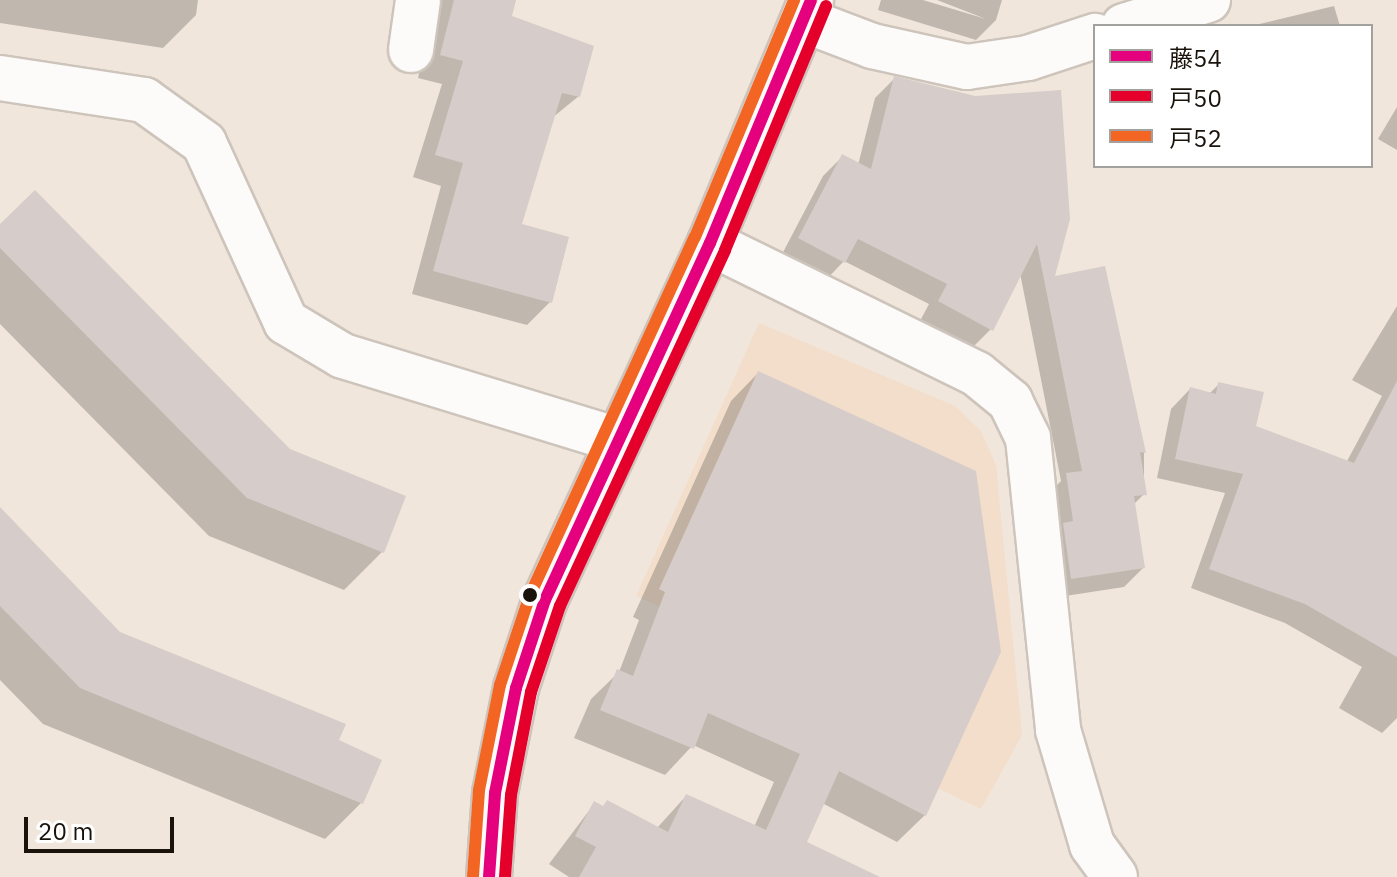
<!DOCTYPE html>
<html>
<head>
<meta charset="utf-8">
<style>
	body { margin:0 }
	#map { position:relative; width:1397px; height:877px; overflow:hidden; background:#f1e6db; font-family:"IBM Plex Sans","Noto Sans JP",sans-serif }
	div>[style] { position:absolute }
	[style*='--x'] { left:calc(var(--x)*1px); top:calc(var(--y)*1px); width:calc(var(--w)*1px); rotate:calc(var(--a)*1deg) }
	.built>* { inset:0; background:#f2decb }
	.shadow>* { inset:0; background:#0003 }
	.building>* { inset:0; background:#d6ccc9 }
	.roads { filter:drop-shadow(2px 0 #cdc4bb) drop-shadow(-2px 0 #cdc4bb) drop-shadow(0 2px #cdc4bb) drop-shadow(0 -2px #cdc4bb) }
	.street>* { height:44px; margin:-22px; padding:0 22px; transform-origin:22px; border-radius:22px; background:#fdfbfa }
	.primary>* { height:44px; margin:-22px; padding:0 22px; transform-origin:22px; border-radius:22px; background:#fdfbfa }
	.bus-1>* { height:12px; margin:-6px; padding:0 6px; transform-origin:6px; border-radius:6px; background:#e5007d }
	.bus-2>* { height:12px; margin:-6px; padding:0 6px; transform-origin:6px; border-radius:6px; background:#e4002b }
	.bus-3>* { height:12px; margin:-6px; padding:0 6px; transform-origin:6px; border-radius:6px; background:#f26522 }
	.dots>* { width:22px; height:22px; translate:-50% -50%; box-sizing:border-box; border:4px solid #fff; border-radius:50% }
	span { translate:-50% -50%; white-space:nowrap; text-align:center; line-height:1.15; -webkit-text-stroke:6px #fff; paint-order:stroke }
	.legend { position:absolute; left:1093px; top:24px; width:280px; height:144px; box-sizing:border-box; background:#fff; border:2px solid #a3a19e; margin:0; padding:10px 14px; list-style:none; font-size:24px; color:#1a130c }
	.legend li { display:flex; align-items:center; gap:16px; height:40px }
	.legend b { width:40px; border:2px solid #a3a19e }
	.scale { position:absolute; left:24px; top:817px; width:150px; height:36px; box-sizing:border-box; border:4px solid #1a130c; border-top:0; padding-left:10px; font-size:24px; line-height:28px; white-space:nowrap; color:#1a130c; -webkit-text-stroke:6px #fff; paint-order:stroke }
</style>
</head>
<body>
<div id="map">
	<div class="built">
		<div style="clip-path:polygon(759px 323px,955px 406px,981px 431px,996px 465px,1022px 735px,981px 809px,855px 748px,874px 705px,636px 596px)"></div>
	</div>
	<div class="shadow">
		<div style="clip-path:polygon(0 0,198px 0,196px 15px,163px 48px,0 23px)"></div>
		<div style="clip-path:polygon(436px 0,514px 0,510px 17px,579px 96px,552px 118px,520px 226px,550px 302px,527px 325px,412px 294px,441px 186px,413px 177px,442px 84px,418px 78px)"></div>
		<div style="clip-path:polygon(881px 0,923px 0,986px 19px,937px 0,1002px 0,996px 20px,976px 40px,878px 10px)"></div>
		<div style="clip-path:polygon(1334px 6px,1340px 26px,1251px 26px)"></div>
		<div style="clip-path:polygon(894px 79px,974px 98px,1052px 279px,1144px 452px,1144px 494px,1133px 505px,1143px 568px,1124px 587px,1052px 598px,1047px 495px,1061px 481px,1020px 273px,991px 329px,971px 349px,920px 321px,929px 304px,844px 261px,824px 282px,780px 258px,823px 176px,842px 157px,858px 165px,875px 98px)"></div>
		<div style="clip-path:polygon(1397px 107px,1397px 150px,1378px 139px)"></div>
		<div style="clip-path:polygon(0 227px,382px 552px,344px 590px,209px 536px,0 324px)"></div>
		<div style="clip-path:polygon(1397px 306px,1397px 718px,1382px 733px,1339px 708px,1362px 667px,1285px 623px,1191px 588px,1225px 493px,1157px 478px,1171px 409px,1190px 389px,1209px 394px,1219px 384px,1254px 428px,1346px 463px,1382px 396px,1352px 380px)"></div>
		<div style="clip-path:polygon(758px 373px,925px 815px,897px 842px,822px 803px,804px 842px,865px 877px,569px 877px,549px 864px,594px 804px,657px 828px,686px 796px,754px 827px,774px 782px,693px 745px,665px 775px,574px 738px,591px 699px,619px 672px,639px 620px,633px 617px,731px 401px)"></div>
		<div style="clip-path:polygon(0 510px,119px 634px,336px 741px,361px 803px,325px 839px,43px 724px,0 680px)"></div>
	</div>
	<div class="building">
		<div style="clip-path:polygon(454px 0,516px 0,512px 16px,594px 46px,580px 97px,562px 93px,522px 224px,569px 237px,552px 303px,433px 271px,463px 163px,435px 155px,463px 61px,440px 55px)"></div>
		<div style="clip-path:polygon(894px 76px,975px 96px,1061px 90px,1070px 219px,1055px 276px,1105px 266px,1146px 453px,1140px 452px,1147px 495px,1134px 496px,1145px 568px,1071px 579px,1063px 523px,1073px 521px,1066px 473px,1082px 471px,1037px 244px,993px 331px,938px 301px,947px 284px,858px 239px,845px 263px,798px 238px,842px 154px,871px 169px)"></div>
		<div style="clip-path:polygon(35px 190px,290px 449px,406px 496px,384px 553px,247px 498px,0 248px,0 224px)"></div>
		<div style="clip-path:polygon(758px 371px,976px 471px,1001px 652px,926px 816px,839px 771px,807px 842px,880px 877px,579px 877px,596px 847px,575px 836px,594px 801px,603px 806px,607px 800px,668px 832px,686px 794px,766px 830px,800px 754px,708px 713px,694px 749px,600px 710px,617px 669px,633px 676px,665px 592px,659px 589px)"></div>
		<div style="clip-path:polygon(1397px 381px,1397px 657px,1305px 604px,1209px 569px,1243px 474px,1175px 459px,1190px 387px,1216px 394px,1218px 382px,1264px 392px,1256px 426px,1354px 463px)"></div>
		<div style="clip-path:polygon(0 507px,120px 632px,346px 724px,339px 740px,382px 760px,363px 804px,80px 688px,0 606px)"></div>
	</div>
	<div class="roads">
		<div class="street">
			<div style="--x:804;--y:20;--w:73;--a:20.9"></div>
			<div style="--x:872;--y:46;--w:97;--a:12.5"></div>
			<div style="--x:967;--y:67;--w:62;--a:-8.4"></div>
			<div style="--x:1028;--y:58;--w:71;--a:-18.2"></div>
			<div style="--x:1124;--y:26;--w:88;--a:-17.2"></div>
			<div style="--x:411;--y:50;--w:50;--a:-82"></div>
			<div style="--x:0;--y:78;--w:146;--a:8.7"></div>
			<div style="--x:144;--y:100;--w:74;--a:35.6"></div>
			<div style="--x:204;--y:143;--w:197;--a:65.4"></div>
			<div style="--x:286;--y:322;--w:66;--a:30.8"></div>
			<div style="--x:343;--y:356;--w:288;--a:17"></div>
			<div style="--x:710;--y:243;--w:297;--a:26.1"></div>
			<div style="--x:977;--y:374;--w:43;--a:39.3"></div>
			<div style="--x:1010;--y:401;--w:41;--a:64.1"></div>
			<div style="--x:1028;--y:438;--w:294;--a:84.1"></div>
			<div style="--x:1058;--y:730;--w:120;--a:73.5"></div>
			<div style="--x:1092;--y:845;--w:39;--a:54"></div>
		</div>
		<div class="primary">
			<div style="--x:489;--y:877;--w:84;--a:-85.9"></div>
			<div style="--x:495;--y:793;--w:107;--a:-78.7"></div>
			<div style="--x:516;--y:688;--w:93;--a:-71.8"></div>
			<div style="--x:545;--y:600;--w:393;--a:-65.2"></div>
			<div style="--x:710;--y:243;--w:263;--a:-67.4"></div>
		</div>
	</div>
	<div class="bus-1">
		<div style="--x:489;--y:877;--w:84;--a:-85.9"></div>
		<div style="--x:495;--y:793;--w:107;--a:-78.7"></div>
		<div style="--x:516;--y:688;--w:93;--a:-71.8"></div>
		<div style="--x:545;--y:600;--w:393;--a:-65.2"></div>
		<div style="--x:710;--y:243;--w:263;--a:-67.4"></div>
	</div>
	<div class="bus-2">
		<div style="--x:505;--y:877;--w:82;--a:-85.8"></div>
		<div style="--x:511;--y:795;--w:105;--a:-79"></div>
		<div style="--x:531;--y:692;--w:91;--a:-71.4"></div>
		<div style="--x:560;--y:606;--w:392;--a:-65.1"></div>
		<div style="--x:725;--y:250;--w:264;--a:-67.5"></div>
	</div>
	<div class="bus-3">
		<div style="--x:473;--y:876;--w:86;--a:-86"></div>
		<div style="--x:479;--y:790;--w:107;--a:-78.7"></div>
		<div style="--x:500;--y:685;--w:95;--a:-71.6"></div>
		<div style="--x:530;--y:595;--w:394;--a:-65.3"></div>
		<div style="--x:695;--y:237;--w:257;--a:-67.3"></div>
	</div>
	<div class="dots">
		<div style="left:530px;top:595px;background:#1a130c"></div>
	</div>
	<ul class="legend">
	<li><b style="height:10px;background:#e5007d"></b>藤54</li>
	<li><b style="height:10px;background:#e4002b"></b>戸50</li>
	<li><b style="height:10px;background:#f26522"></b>戸52</li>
	</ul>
	<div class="scale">20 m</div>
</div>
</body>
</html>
